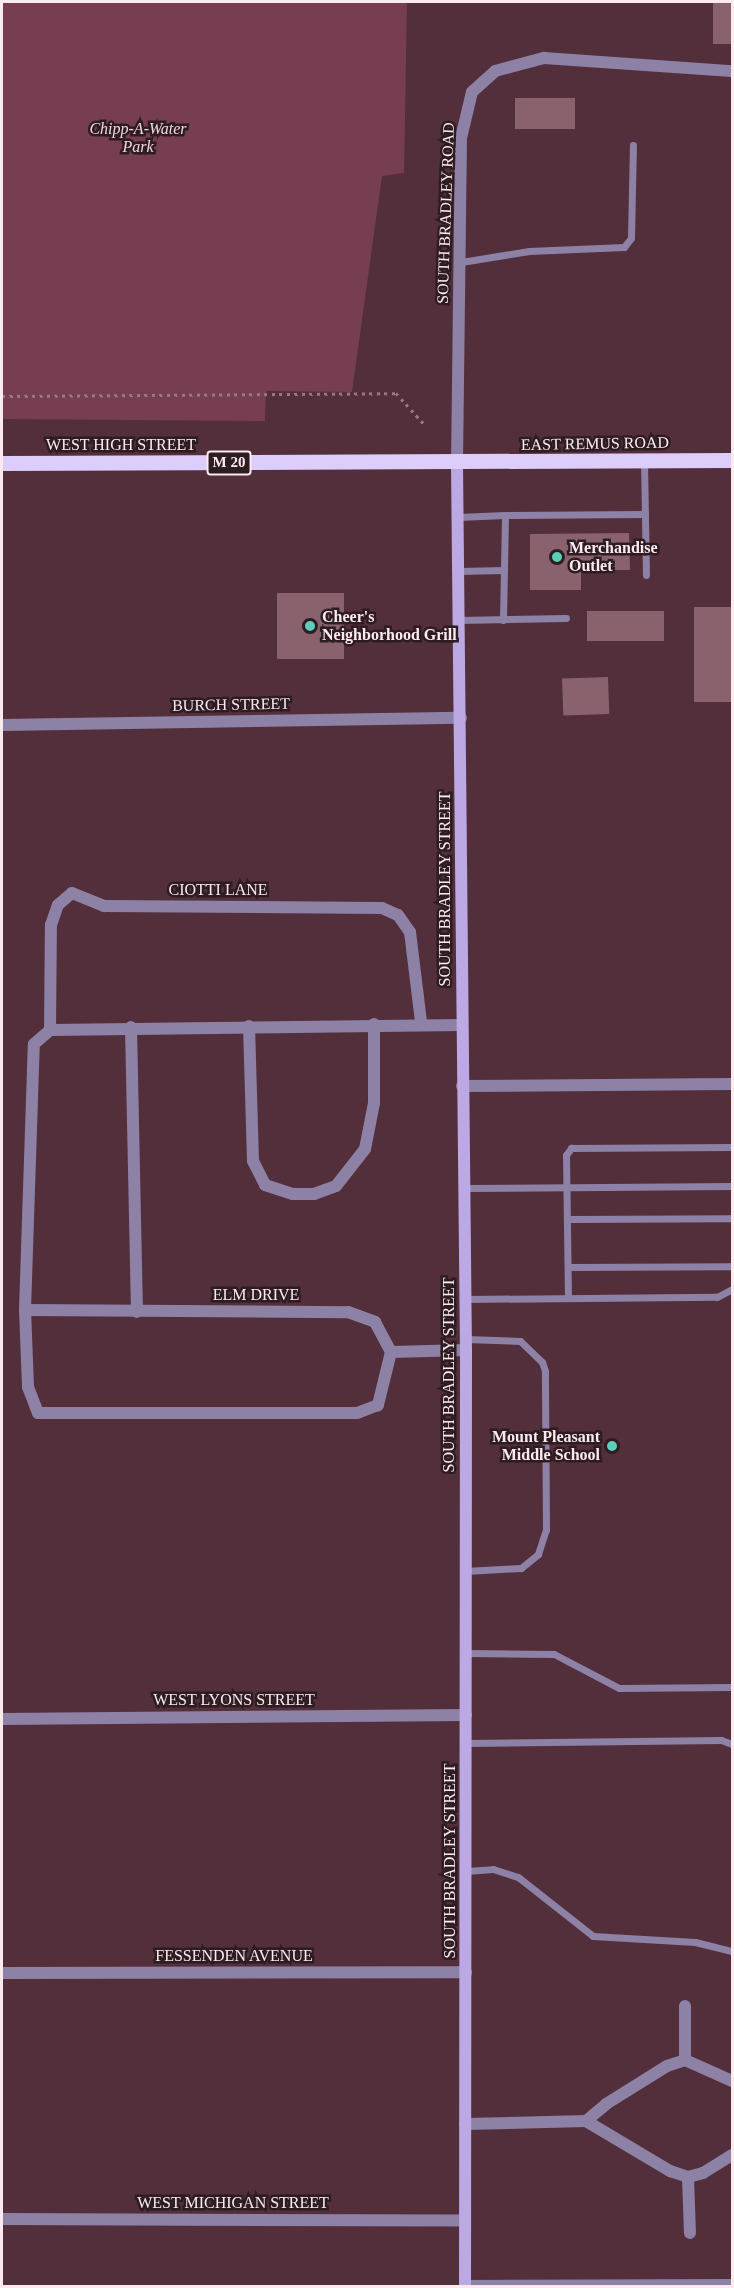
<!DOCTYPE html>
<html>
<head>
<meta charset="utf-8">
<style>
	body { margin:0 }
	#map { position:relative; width:734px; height:2288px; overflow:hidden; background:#522f3a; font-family:Georgia,serif }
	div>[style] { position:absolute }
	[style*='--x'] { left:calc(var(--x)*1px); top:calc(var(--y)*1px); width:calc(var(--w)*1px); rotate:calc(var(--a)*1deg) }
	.green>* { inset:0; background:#763e50 }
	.building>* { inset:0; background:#8a626e; transform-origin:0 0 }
	.path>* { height:3px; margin-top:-1.5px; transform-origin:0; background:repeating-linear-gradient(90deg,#967982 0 3px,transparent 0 7.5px) }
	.lane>* { height:7px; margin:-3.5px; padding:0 3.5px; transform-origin:3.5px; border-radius:3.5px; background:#8e81a6 }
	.street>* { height:12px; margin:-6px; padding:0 6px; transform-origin:6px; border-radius:6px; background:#8e81a6 }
	.secondary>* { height:12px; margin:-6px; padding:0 6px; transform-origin:6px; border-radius:6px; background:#bca8e3 }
	.primary>* { height:15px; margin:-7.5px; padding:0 7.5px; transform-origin:7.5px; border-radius:7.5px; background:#dccdfa }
	.dots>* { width:16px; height:16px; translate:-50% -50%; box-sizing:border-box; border:3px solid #2d1d22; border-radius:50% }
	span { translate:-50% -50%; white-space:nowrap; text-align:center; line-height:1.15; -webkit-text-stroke:5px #2d1d22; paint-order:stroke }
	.shield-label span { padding:2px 4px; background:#2d1d22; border:2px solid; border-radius:4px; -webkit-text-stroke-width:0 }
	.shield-label { font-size:15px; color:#fdeaef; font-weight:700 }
	.park-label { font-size:16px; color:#f2d7de; font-style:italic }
	.street-label { font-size:16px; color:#fdeaef }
	.poi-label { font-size:16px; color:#fdeaef; font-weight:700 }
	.left { translate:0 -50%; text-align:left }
	.right { translate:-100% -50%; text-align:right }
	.frame { position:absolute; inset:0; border:3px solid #fdeaef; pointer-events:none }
</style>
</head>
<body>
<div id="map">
	<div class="green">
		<div style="clip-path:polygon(2px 2px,407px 2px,404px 173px,382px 176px,352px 392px,266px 391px,265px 421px,2px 419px)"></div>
	</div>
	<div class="building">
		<div style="left:713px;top:2px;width:19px;height:42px"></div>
		<div style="left:575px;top:98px;width:31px;height:60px;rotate:90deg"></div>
		<div style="clip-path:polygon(629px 533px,630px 570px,581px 570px,581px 590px,530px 590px,530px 534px)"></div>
		<div style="left:277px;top:593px;width:67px;height:66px"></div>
		<div style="left:694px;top:607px;width:38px;height:95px"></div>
		<div style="left:664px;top:611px;width:30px;height:77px;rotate:90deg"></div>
		<div style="left:608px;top:677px;width:37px;height:46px;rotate:88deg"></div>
	</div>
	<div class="path">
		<div style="--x:2;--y:396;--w:394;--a:-0.4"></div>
		<div style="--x:396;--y:393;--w:42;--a:47.9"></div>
	</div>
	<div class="lane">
		<div style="--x:461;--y:262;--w:69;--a:-9.2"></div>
		<div style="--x:529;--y:251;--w:95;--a:-2.4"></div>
		<div style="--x:624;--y:247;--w:11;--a:-52"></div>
		<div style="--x:631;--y:238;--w:93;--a:-88.8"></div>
		<div style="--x:644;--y:461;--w:114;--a:89"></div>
		<div style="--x:458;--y:517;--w:47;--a:-2.4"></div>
		<div style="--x:459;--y:571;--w:45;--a:-1.3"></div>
		<div style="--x:459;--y:620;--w:107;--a:-1.1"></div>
		<div style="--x:503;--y:620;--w:105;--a:-88.9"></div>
		<div style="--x:505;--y:515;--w:140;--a:-0.4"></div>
		<div style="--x:463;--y:1188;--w:269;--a:-0.4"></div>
		<div style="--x:568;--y:1219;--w:164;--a:-0.3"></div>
		<div style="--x:568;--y:1267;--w:164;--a:-0.3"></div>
		<div style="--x:568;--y:1298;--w:143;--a:-90.8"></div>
		<div style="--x:566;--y:1155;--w:9;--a:-54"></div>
		<div style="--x:571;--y:1148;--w:161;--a:-0.4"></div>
		<div style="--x:465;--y:1299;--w:252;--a:-0.5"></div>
		<div style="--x:717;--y:1297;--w:17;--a:-28"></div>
		<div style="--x:465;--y:1571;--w:56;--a:-3.1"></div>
		<div style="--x:521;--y:1568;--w:22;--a:-39"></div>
		<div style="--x:538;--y:1554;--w:25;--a:-72"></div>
		<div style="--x:546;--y:1530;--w:159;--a:-90.4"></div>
		<div style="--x:545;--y:1371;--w:9;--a:-108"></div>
		<div style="--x:542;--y:1362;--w:30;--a:-136"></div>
		<div style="--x:520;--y:1341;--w:54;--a:-177.9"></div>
		<div style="--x:466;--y:1653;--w:88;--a:0.7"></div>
		<div style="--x:554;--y:1654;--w:73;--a:27.6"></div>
		<div style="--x:619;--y:1688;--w:113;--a:-0.5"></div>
		<div style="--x:466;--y:1743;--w:255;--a:-0.7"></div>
		<div style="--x:721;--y:1740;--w:12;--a:20"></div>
		<div style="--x:466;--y:1871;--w:27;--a:-4"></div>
		<div style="--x:493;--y:1869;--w:26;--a:18"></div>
		<div style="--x:518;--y:1877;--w:95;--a:38.2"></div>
		<div style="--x:593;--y:1936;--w:102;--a:3.4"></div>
		<div style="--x:695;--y:1942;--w:38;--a:14"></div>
		<div style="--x:465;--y:2283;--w:267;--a:-0.2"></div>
	</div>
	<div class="street">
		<div style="--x:457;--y:464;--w:326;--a:-89.3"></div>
		<div style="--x:461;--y:138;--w:47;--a:-76.6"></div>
		<div style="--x:472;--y:92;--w:31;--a:-42"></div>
		<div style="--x:495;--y:71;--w:51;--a:-14.9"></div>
		<div style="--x:544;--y:58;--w:188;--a:4"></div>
		<div style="--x:2;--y:725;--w:459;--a:-0.9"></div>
		<div style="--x:249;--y:1026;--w:135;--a:88.3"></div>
		<div style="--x:253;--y:1161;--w:27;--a:63"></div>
		<div style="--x:265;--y:1185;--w:29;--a:18"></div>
		<div style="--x:293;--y:1194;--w:21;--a:0"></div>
		<div style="--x:314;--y:1194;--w:23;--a:-20"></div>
		<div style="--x:336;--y:1186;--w:47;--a:-51.9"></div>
		<div style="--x:365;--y:1149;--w:47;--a:-78.9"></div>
		<div style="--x:374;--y:1103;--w:79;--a:-90"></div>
		<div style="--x:131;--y:1027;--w:285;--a:88.8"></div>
		<div style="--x:50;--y:1030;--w:105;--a:-89.5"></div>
		<div style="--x:51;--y:925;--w:21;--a:-71"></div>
		<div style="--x:58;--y:905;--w:18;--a:-41"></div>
		<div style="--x:72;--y:893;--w:35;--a:22"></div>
		<div style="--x:104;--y:906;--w:278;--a:0.4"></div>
		<div style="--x:382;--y:908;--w:17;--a:24"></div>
		<div style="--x:398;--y:915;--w:21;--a:55"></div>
		<div style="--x:410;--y:932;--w:91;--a:83"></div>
		<div style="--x:462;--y:1086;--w:270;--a:-0.4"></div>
		<div style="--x:25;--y:1310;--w:323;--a:0.4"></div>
		<div style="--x:348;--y:1312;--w:29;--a:20"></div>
		<div style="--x:375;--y:1322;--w:34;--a:62"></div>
		<div style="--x:391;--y:1352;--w:75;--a:-1.5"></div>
		<div style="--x:391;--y:1352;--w:55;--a:103.8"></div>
		<div style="--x:378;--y:1405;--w:22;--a:159"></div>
		<div style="--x:357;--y:1413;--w:319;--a:180"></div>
		<div style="--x:38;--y:1413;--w:28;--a:-111"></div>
		<div style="--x:28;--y:1387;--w:77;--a:-92.2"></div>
		<div style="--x:25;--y:1310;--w:266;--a:-88.1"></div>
		<div style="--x:34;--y:1044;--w:21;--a:-41"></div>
		<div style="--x:50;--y:1030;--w:412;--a:-0.7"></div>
		<div style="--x:2;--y:1719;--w:464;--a:-0.5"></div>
		<div style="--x:2;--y:1973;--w:464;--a:-0.1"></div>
		<div style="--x:685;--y:2006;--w:54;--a:90"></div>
		<div style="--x:586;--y:2121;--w:26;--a:-40"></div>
		<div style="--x:606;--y:2104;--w:72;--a:-31.9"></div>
		<div style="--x:667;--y:2066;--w:19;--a:-18"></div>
		<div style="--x:685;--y:2060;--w:51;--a:24.1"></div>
		<div style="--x:465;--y:2124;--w:121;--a:-1.4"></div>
		<div style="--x:586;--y:2121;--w:98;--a:30.8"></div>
		<div style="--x:670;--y:2171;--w:19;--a:18"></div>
		<div style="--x:688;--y:2177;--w:16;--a:-15"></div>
		<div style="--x:703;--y:2173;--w:34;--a:-32"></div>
		<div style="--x:688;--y:2177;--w:56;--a:88"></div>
		<div style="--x:2;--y:2219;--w:462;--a:0.2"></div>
	</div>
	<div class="secondary">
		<div style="--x:457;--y:464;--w:886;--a:89.42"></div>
		<div style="--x:466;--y:1350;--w:936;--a:90.06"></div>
	</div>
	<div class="primary">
		<div style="--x:2;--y:463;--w:730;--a:-0.24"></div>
	</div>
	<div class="dots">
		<div style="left:557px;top:557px;background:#5cceba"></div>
		<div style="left:310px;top:626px;background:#5cceba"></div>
		<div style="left:612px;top:1446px;background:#5cceba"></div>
	</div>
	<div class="shield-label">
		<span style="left:229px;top:463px">M 20</span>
	</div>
	<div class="park-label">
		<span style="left:138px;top:138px">Chipp-A-Water<br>Park</span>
	</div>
	<div class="street-label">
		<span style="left:446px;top:213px;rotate:-88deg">SOUTH BRADLEY ROAD</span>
		<span style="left:595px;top:444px;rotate:-1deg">EAST REMUS ROAD</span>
		<span style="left:121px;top:445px">WEST HIGH STREET</span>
		<span style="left:231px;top:705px;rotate:-1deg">BURCH STREET</span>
		<span style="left:445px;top:889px;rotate:-90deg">SOUTH BRADLEY STREET</span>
		<span style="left:218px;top:890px">CIOTTI LANE</span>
		<span style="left:256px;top:1295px">ELM DRIVE</span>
		<span style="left:449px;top:1375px;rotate:-90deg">SOUTH BRADLEY STREET</span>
		<span style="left:234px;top:1700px">WEST LYONS STREET</span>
		<span style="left:450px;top:1861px;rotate:-90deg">SOUTH BRADLEY STREET</span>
		<span style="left:234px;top:1956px">FESSENDEN AVENUE</span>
		<span style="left:233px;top:2203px">WEST MICHIGAN STREET</span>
	</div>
	<div class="poi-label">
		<span class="left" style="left:569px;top:557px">Merchandise<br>Outlet</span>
		<span class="left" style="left:322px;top:626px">Cheer's<br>Neighborhood Grill</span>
		<span class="right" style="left:600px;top:1446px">Mount Pleasant<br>Middle School</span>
	</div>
	<div class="frame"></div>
</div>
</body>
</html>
